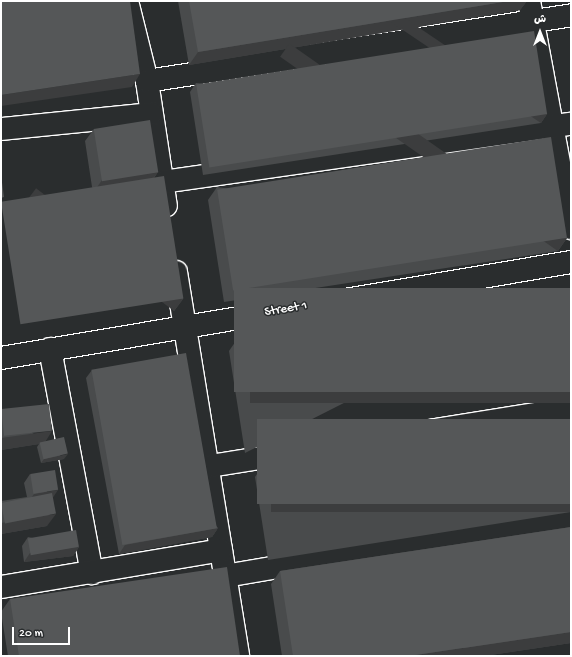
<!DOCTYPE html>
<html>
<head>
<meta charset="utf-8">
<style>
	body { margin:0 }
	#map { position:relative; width:572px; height:657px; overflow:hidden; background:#2a2d2e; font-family:"Gochi Hand","Playpen Sans Arabic",sans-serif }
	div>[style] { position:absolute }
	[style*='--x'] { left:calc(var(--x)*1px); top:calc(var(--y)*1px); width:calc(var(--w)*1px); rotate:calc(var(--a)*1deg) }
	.roads { filter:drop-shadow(1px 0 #fff) drop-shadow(-1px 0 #fff) drop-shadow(0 1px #fff) drop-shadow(0 -1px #fff) }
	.street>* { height:22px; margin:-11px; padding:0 11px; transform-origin:11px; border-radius:11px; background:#2a2d2e }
	.wall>* { inset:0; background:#494b4c }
	.shaded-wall>* { inset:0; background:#3c3d3e; transform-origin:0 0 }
	.building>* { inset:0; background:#555758; transform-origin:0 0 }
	span { translate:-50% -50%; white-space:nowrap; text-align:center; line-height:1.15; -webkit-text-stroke:3px #2a2d2e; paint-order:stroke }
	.street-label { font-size:13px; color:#fff }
	.frame { position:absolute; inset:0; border:2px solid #fff; pointer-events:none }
	.north { position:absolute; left:520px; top:12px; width:40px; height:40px; -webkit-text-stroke:3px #2a2d2e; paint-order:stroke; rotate:0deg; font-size:11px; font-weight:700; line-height:16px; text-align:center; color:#fff }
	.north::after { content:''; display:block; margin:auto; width:14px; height:18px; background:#fff; clip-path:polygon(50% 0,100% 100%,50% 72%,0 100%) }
	.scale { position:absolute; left:12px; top:627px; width:58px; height:18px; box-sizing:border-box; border:2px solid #fff; border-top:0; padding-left:5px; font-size:12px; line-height:14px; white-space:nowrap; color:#fff; -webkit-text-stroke:3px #2a2d2e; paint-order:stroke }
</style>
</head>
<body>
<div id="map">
	<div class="roads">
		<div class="street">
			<div style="--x:127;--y:1;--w:82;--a:76"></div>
			<div style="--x:147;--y:81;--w:126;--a:81.4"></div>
			<div style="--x:529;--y:1;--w:231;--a:79.5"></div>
			<div style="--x:147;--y:81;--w:429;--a:-8.8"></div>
			<div style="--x:1;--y:129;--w:151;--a:-5.7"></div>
			<div style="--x:162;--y:182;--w:413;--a:-8.1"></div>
			<div style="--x:176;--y:272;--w:389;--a:80.8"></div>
			<div style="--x:50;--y:349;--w:228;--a:79.4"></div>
			<div style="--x:1;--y:358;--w:578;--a:-9.56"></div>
			<div style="--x:210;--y:466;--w:366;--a:-9.1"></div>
			<div style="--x:225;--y:576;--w:351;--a:-9.7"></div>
			<div style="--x:1;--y:587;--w:223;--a:-9.5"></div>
		</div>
	</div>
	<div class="wall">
		<div style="clip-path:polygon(178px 1px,527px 1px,520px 10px,189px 65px)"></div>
		<div style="clip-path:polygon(196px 83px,547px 114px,541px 123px,203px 175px,190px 92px)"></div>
		<div style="clip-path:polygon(94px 129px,158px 172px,154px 178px,183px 299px,174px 311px,92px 187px,85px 141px)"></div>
		<div style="clip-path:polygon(217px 187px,567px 238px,558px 251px,224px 302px,208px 200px)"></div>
		<div style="clip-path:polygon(571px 288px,245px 453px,229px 351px,238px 338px)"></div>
		<div style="clip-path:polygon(92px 370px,218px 528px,212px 537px,119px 554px,86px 378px)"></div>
		<div style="clip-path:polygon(1px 410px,45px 442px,64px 459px,41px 463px,37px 447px,39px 444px,1px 450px)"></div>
		<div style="clip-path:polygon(571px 419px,571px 512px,268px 560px,255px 477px,261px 468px)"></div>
		<div style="clip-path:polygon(30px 474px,53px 498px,47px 526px,1px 534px,1px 501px,27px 497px,24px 483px)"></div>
		<div style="clip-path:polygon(571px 527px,571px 643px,484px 656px,282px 656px,271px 584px,280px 571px)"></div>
		<div style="clip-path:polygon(28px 537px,79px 547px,73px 556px,24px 562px,22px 546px)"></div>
		<div style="clip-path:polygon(10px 599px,240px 656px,8px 656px,1px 612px)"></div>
	</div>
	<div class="shaded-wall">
		<div style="clip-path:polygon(509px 1px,527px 1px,520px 10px,189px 65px,198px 52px)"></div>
		<div style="clip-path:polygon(140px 74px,132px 87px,1px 106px,1px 95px)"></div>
		<div style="left:547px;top:114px;width:11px;height:342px;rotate:124deg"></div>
		<div style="clip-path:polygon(158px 172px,149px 184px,93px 193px,102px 180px)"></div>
		<div style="left:567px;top:238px;width:16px;height:339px;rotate:125deg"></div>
		<div style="left:183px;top:299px;width:15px;height:184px;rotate:127deg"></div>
		<div style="left:571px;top:392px;width:11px;height:321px;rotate:90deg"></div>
		<div style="clip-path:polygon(52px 431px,44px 444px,40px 443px,39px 444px,1px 450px,1px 438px)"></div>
		<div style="clip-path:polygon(68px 454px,64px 459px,41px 463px,44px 459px)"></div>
		<div style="clip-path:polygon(58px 490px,52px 499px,28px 503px,34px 494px)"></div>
		<div style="left:571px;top:504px;width:8px;height:300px;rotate:90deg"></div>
		<div style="clip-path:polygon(56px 514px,47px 526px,1px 534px,1px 523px)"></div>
		<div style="clip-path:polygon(218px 528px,212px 537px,119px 554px,125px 545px)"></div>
		<div style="clip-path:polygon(79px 547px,73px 556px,24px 562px,30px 553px)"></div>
		<div style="clip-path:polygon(571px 632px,571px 643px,484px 656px,409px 656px)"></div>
	</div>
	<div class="building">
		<div style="clip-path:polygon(1px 1px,130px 1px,140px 74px,1px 95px)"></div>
		<div style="clip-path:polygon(189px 1px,509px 1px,198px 52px)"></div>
		<div style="left:534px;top:31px;width:84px;height:342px;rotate:81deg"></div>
		<div style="left:150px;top:120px;width:53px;height:57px;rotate:81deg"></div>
		<div style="left:551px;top:137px;width:102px;height:338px;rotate:81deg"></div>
		<div style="clip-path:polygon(1px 175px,4px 197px,1px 198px)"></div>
		<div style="left:164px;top:176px;width:124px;height:165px;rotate:81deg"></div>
		<div style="left:571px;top:288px;width:104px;height:337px;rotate:90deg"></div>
		<div style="left:186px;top:353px;width:178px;height:96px;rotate:80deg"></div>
		<div style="left:49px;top:404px;width:27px;height:48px;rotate:84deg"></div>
		<div style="left:571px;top:419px;width:85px;height:314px;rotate:90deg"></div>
		<div style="left:64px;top:437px;width:17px;height:25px;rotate:77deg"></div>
		<div style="left:55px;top:470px;width:20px;height:25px;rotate:81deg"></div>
		<div style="left:52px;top:493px;width:21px;height:52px;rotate:79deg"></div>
		<div style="clip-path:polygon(571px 527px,571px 632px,409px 656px,293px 656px,280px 571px)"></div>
		<div style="left:76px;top:530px;width:17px;height:49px;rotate:80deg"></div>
		<div style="clip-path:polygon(227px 567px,240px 656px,19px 656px,10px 599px)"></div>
	</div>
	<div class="street-label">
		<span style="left:286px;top:310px;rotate:-9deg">Street 1</span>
	</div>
	<div class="frame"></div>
	<div class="north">ش</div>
	<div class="scale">20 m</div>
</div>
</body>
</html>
